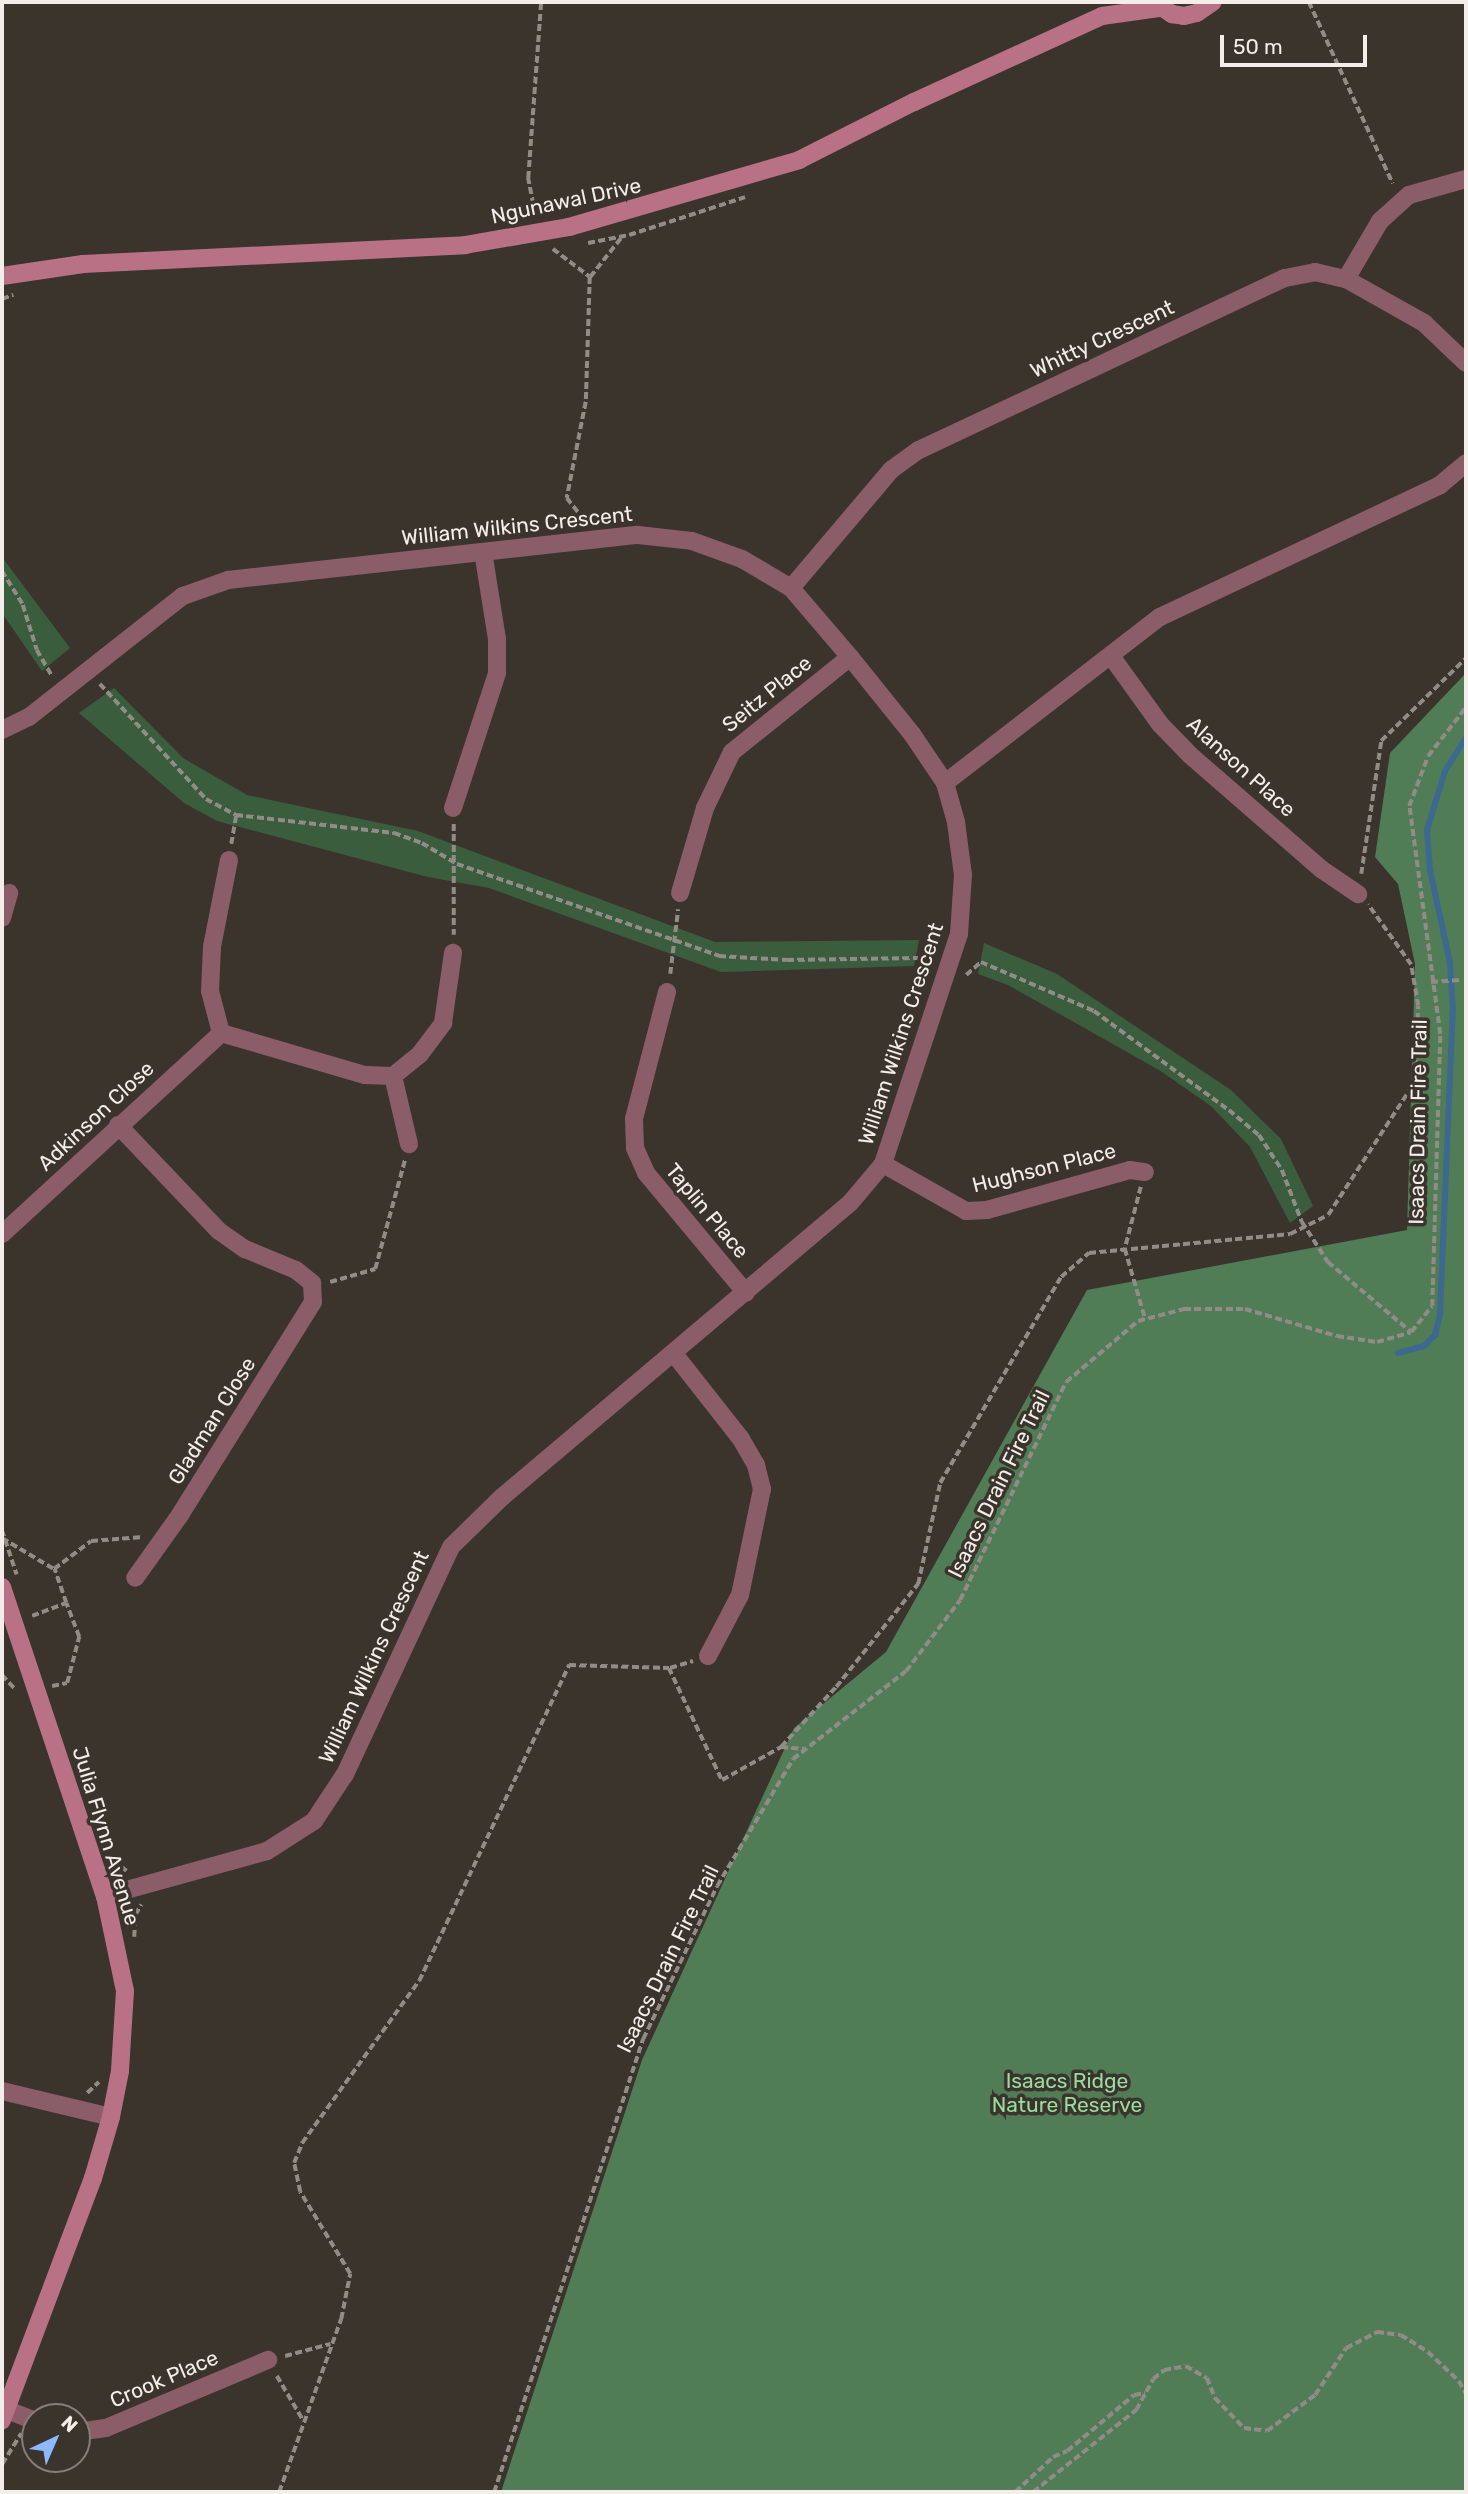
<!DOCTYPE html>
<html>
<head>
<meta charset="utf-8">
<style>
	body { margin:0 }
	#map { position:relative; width:1468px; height:2494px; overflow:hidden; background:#3b342d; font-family:Rubik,sans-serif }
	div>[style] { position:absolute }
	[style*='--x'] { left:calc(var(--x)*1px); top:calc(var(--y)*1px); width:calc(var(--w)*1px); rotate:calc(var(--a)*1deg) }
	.green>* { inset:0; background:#3a5d3e }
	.forest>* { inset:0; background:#507d56 }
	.stream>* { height:6px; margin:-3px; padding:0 3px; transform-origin:3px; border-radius:3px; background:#3d6990 }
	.path>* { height:3.5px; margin-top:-1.75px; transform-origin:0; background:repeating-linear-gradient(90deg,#928c86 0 7px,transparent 0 10.5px) }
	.street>* { height:18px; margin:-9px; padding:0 9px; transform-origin:9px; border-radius:9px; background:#8b5d69 }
	.secondary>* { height:18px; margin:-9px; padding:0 9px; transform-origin:9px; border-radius:9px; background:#b97185 }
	span { translate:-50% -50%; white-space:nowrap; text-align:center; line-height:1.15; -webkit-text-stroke:7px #3b342d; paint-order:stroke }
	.street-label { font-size:21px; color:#f3eeea }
	.park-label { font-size:21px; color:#98dc9f }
	.frame { position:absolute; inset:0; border:4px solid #f3eeea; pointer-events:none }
	.north { position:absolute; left:21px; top:2403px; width:70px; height:70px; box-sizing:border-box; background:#3b342d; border:2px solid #857e79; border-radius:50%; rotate:44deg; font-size:19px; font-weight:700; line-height:28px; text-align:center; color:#f3eeea }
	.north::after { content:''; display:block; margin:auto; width:24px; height:32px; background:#8cb9fc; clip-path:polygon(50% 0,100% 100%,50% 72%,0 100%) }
	.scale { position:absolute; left:1220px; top:35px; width:147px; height:32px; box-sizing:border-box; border:4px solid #f3eeea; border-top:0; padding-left:9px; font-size:21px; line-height:24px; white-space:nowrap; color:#f3eeea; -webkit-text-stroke:5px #3b342d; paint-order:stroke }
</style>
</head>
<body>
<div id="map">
	<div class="green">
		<div style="clip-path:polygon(2px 557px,70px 648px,42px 671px,2px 613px)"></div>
		<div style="clip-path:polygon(114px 688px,183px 758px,247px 795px,418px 831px,715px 942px,919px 940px,914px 966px,721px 972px,489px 888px,428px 877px,217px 821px,184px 803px,79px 713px)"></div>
		<div style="clip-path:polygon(984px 943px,1057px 974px,1231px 1090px,1281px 1139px,1313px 1206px,1290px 1223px,1250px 1147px,1211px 1106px,1159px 1070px,1008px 985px,978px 974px)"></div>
	</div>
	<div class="forest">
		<div style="clip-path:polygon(1466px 673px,1466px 2492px,501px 2492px,642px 2060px,794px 1728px,886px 1652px,1087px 1290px,1407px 1230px,1415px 964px,1398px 884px,1375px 857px,1390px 753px)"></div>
	</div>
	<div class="stream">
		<div style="--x:1398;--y:1353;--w:27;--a:-15"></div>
		<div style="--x:1424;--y:1346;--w:16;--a:-45"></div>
		<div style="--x:1435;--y:1335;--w:21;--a:-76"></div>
		<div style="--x:1440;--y:1315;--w:304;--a:-87.6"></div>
		<div style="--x:1453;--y:1011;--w:48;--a:-93.6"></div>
		<div style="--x:1450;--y:963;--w:95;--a:-102.1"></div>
		<div style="--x:1430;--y:870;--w:40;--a:-94.3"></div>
		<div style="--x:1427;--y:830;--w:62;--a:-73"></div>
		<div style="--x:1445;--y:771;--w:40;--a:-58"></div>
	</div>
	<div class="path">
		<div style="--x:1309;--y:2;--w:200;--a:65.2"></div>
		<div style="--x:535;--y:215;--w:38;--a:-101"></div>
		<div style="--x:528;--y:178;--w:176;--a:-85.8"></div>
		<div style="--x:588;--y:243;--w:42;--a:-11"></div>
		<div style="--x:629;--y:235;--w:122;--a:-18.1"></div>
		<div style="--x:553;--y:249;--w:46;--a:37.1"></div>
		<div style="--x:590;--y:277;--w:125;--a:91.8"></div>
		<div style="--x:586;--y:402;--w:98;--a:101.2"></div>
		<div style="--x:567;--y:498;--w:31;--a:52"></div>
		<div style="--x:590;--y:277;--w:50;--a:-51.5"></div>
		<div style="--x:2;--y:299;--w:12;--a:-20"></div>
		<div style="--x:2;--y:571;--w:40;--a:58"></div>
		<div style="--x:23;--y:605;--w:47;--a:72.7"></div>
		<div style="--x:37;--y:650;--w:30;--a:60"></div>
		<div style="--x:100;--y:684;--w:156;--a:47.3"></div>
		<div style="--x:206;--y:799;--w:34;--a:28"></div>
		<div style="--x:236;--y:815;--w:159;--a:6.5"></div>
		<div style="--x:394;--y:833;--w:30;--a:20"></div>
		<div style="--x:422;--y:843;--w:41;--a:31"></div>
		<div style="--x:457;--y:864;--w:278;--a:19.3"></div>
		<div style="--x:719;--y:956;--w:68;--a:3.4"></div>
		<div style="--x:787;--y:960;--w:131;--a:-0.9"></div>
		<div style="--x:918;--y:958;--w:15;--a:37"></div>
		<div style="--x:454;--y:824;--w:111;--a:90"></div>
		<div style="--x:231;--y:844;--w:29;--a:-80"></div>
		<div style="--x:1361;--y:874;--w:134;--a:-81.4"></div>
		<div style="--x:1381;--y:741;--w:119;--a:-44.3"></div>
		<div style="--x:670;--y:974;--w:65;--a:-83"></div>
		<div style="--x:966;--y:975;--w:20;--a:-41"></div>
		<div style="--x:981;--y:962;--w:123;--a:23.4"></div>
		<div style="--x:1094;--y:1011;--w:167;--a:36.3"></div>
		<div style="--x:1229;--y:1110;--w:39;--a:40"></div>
		<div style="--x:1259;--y:1135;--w:42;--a:56.7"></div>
		<div style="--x:1282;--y:1170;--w:56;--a:69"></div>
		<div style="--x:1302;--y:1222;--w:48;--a:57"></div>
		<div style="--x:1328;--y:1262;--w:109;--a:40.1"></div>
		<div style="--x:1431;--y:982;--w:28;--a:-4"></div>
		<div style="--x:1141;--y:1187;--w:64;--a:104.5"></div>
		<div style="--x:1125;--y:1249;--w:72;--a:73.8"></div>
		<div style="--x:330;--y:1282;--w:47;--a:-16.1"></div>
		<div style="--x:375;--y:1269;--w:114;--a:-74.7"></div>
		<div style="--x:2;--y:1530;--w:47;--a:71.6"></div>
		<div style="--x:2;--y:1538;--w:61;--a:30.8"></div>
		<div style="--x:32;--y:1616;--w:36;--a:-21"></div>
		<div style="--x:66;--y:1603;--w:36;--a:-109"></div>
		<div style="--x:54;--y:1569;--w:46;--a:-37.1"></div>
		<div style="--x:91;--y:1541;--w:52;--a:-4.4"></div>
		<div style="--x:670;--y:1668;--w:24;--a:-17"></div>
		<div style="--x:2;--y:1675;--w:19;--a:47"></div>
		<div style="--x:52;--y:1686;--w:15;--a:-11"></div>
		<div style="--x:67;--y:1683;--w:48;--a:-75.4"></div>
		<div style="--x:79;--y:1637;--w:36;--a:-111"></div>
		<div style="--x:781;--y:1747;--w:23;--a:5"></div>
		<div style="--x:114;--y:1861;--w:16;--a:38"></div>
		<div style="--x:134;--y:1937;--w:22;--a:-87"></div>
		<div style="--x:135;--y:1915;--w:12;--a:-59"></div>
		<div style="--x:87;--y:2093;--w:16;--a:-43"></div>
		<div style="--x:285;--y:2356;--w:47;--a:-14.9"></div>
		<div style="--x:277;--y:2376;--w:51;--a:59.4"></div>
		<div style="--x:2;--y:2464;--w:36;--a:-58"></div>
		<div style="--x:279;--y:2492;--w:184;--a:-70.3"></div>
		<div style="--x:341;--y:2319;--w:46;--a:-78.7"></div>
		<div style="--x:350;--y:2274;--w:96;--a:-121.4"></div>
		<div style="--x:300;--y:2192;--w:30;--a:-102"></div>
		<div style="--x:294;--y:2163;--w:22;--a:-68"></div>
		<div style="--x:302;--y:2143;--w:200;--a:-54.2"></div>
		<div style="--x:419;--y:1981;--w:350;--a:-64.6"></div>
		<div style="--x:569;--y:1665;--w:100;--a:1.7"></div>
		<div style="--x:669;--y:1668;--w:124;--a:64.7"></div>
		<div style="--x:722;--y:1780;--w:68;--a:-29.2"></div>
		<div style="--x:781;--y:1747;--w:81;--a:-47.5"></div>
		<div style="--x:836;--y:1687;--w:132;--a:-51.5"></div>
		<div style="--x:918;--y:1584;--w:103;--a:-77.7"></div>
		<div style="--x:940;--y:1483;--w:239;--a:-59.6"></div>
		<div style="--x:1061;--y:1277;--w:37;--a:-41"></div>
		<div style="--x:1089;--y:1253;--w:202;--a:-5.4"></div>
		<div style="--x:1290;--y:1234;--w:42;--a:-26.6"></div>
		<div style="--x:1328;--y:1215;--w:158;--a:-56.9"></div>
		<div style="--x:1414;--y:1083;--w:77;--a:-87"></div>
		<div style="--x:1418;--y:1006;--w:42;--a:-99.7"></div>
		<div style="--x:1411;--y:965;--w:74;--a:-125.6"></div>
		<div style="--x:494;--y:2492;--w:477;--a:-71.8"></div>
		<div style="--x:643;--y:2039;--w:170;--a:-64.2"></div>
		<div style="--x:717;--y:1886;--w:148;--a:-59.1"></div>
		<div style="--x:793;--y:1759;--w:143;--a:-37.9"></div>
		<div style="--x:906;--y:1671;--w:89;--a:-52.7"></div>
		<div style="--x:960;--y:1600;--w:242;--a:-64.1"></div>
		<div style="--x:1066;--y:1382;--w:94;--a:-40.3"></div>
		<div style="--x:1138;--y:1321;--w:48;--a:-14.6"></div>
		<div style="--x:1184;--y:1309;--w:61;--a:0"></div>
		<div style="--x:1245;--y:1309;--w:96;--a:16.4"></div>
		<div style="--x:1337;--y:1336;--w:40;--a:8.5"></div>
		<div style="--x:1377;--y:1342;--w:35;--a:-16"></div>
		<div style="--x:1411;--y:1332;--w:33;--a:-51"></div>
		<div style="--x:1432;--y:1306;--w:272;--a:-88.3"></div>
		<div style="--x:1440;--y:1034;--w:230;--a:-97.7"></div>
		<div style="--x:1409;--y:806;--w:53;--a:-69.2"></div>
		<div style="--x:1428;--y:756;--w:62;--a:-52.2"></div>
		<div style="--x:1015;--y:2492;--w:52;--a:-42.6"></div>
		<div style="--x:1053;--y:2457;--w:15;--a:-23"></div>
		<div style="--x:1067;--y:2451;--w:87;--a:-39.9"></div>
		<div style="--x:1134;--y:2395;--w:11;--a:-10"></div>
		<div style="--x:1033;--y:2492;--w:132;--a:-38.5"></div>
		<div style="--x:1136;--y:2410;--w:35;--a:-61"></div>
		<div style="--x:1153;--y:2379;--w:14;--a:-39"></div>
		<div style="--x:1164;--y:2370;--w:22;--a:-10"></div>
		<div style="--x:1186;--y:2366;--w:24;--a:30"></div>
		<div style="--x:1207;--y:2378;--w:22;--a:68"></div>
		<div style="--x:1215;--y:2398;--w:42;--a:46"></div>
		<div style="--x:1244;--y:2428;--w:23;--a:7"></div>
		<div style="--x:1267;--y:2431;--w:60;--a:-36.9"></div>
		<div style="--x:1315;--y:2395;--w:56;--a:-56.6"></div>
		<div style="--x:1346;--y:2348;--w:35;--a:-27"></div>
		<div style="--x:1377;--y:2332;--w:24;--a:7"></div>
		<div style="--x:1401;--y:2335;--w:32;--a:32"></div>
		<div style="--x:1428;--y:2352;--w:42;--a:43.1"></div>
		<div style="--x:1459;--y:2381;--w:15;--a:62"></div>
	</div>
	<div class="street">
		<div style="--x:1346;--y:279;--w:67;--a:-59.6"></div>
		<div style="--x:1380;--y:221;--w:39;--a:-42"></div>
		<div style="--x:1409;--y:195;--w:59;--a:-15.7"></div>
		<div style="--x:791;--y:588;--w:155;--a:-49.7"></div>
		<div style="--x:891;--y:470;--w:34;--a:-36"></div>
		<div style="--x:919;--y:450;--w:404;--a:-25.2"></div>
		<div style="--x:1285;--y:278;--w:31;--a:-11"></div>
		<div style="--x:1315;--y:272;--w:32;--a:13"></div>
		<div style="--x:1346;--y:279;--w:90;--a:29.4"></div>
		<div style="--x:1424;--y:323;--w:58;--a:43.6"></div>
		<div style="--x:1111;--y:656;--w:84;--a:54.2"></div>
		<div style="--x:1160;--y:724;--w:43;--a:45.9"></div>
		<div style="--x:1190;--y:755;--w:174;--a:41"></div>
		<div style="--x:1321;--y:869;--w:45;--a:34"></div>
		<div style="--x:2;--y:730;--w:30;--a:-26"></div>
		<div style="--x:29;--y:717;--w:196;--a:-38.2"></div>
		<div style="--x:183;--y:596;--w:48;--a:-19.6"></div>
		<div style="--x:228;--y:580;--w:412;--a:-6.3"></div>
		<div style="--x:638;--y:535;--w:54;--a:6.3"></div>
		<div style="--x:692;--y:541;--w:53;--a:19.8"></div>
		<div style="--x:742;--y:559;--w:57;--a:30.6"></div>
		<div style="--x:791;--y:588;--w:91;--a:49.5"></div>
		<div style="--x:850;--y:657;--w:99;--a:51.2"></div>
		<div style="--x:912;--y:734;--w:59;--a:56"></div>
		<div style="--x:945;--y:783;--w:41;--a:74.2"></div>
		<div style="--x:956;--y:822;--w:53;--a:82.5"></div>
		<div style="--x:963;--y:875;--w:59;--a:93.9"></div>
		<div style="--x:959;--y:934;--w:242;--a:108.3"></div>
		<div style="--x:883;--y:1164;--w:51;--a:130.2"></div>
		<div style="--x:850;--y:1203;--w:456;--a:139.8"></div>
		<div style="--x:502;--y:1497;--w:71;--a:135.6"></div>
		<div style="--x:451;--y:1547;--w:251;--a:115"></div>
		<div style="--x:345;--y:1774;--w:56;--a:123.4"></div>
		<div style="--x:314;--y:1821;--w:56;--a:147.4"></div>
		<div style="--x:267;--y:1851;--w:168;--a:164.5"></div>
		<div style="--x:945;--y:783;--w:272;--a:-37.7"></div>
		<div style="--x:1160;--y:617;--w:310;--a:-25.2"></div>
		<div style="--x:1440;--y:485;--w:34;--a:-40"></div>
		<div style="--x:453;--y:808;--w:142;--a:-71.9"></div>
		<div style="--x:497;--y:673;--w:34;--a:-90"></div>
		<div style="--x:497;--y:639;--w:88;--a:-99.1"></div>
		<div style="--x:229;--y:860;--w:89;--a:101.1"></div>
		<div style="--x:212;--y:947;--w:44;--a:92.6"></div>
		<div style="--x:210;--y:991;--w:43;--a:75.3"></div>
		<div style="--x:221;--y:1033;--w:150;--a:16.3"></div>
		<div style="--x:365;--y:1075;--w:28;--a:2"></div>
		<div style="--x:393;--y:1076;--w:35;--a:-39"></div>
		<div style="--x:420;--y:1054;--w:39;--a:-53"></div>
		<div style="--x:443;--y:1023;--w:71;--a:-81.9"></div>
		<div style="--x:680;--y:893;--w:89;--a:-73.6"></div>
		<div style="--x:705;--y:808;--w:62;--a:-64.3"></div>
		<div style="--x:732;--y:752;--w:151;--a:-38.8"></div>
		<div style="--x:2;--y:918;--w:26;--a:-74"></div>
		<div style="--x:667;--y:992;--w:131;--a:104.6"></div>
		<div style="--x:634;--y:1119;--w:29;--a:88"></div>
		<div style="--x:635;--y:1148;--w:27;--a:66"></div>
		<div style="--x:646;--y:1173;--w:156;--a:50.2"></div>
		<div style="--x:393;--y:1076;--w:70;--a:76.8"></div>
		<div style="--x:118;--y:1125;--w:146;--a:46.4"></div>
		<div style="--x:219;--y:1231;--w:32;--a:35"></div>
		<div style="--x:245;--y:1249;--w:55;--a:22.4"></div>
		<div style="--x:296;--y:1270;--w:21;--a:39"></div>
		<div style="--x:312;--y:1283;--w:19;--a:87"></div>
		<div style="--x:313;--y:1302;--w:251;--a:122"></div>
		<div style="--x:180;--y:1515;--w:77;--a:125.5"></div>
		<div style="--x:883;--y:1164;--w:95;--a:29.5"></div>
		<div style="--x:966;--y:1211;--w:21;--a:-3"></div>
		<div style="--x:987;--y:1210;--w:148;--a:-15.6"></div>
		<div style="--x:1130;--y:1170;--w:15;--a:8"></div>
		<div style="--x:2;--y:1234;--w:297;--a:-42.5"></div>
		<div style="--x:675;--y:1355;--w:107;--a:51.8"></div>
		<div style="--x:741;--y:1439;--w:30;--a:60"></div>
		<div style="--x:756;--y:1465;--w:25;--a:76"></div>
		<div style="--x:762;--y:1489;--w:108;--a:101.7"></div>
		<div style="--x:740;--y:1595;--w:69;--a:117.7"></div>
		<div style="--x:2;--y:2091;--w:112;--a:13.4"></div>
		<div style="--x:7;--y:2410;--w:30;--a:21"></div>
		<div style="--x:77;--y:2432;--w:29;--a:-8"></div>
		<div style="--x:106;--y:2428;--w:176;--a:-22.8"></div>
	</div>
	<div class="secondary">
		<div style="--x:1154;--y:2;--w:22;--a:34"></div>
		<div style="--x:1172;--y:14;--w:12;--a:9"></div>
		<div style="--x:1184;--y:16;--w:13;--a:-13"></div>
		<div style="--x:1197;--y:13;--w:19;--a:-35"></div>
		<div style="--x:2;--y:276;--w:82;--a:-8.4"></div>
		<div style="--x:83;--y:264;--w:382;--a:-2.8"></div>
		<div style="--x:465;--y:245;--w:106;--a:-9.8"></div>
		<div style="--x:569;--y:227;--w:240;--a:-16.2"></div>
		<div style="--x:799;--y:160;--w:129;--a:-26.8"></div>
		<div style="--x:914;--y:102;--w:207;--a:-24.6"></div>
		<div style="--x:1102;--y:16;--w:59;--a:-7.9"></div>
		<div style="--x:2;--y:1587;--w:326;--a:71.6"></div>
		<div style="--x:105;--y:1896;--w:97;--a:78.1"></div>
		<div style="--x:125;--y:1991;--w:80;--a:93.6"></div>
		<div style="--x:120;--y:2071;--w:47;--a:101.1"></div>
		<div style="--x:111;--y:2117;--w:64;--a:106.4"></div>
		<div style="--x:93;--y:2178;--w:259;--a:110.6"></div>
	</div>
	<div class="street-label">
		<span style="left:566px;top:201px;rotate:-12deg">Ngunawal Drive</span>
		<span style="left:1102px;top:339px;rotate:-25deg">Whitty Crescent</span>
		<span style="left:517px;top:526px;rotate:-6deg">William Wilkins Crescent</span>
		<span style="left:767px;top:694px;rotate:-39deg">Seitz Place</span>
		<span style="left:1241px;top:767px;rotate:42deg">Alanson Place</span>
		<span style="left:901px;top:1034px;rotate:-72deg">William Wilkins Crescent</span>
		<span style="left:96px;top:1116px;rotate:-43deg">Adkinson Close</span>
		<span style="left:1418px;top:1122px;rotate:-89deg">Isaacs Drain Fire Trail</span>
		<span style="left:1044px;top:1168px;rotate:-14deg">Hughson Place</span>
		<span style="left:707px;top:1211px;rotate:50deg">Taplin Place</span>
		<span style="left:212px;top:1421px;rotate:-58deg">Gladman Close</span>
		<span style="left:999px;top:1484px;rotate:-64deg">Isaacs Drain Fire Trail</span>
		<span style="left:374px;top:1657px;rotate:-65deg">William Wilkins Crescent</span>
		<span style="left:106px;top:1836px;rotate:73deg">Julia Flynn Avenue</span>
		<span style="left:668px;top:1959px;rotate:-64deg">Isaacs Drain Fire Trail</span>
		<span style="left:164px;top:2379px;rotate:-23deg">Crook Place</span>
	</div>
	<div class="park-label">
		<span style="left:1067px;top:2093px">Isaacs Ridge<br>Nature Reserve</span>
	</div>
	<div class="frame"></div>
	<div class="north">N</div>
	<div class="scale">50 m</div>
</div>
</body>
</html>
